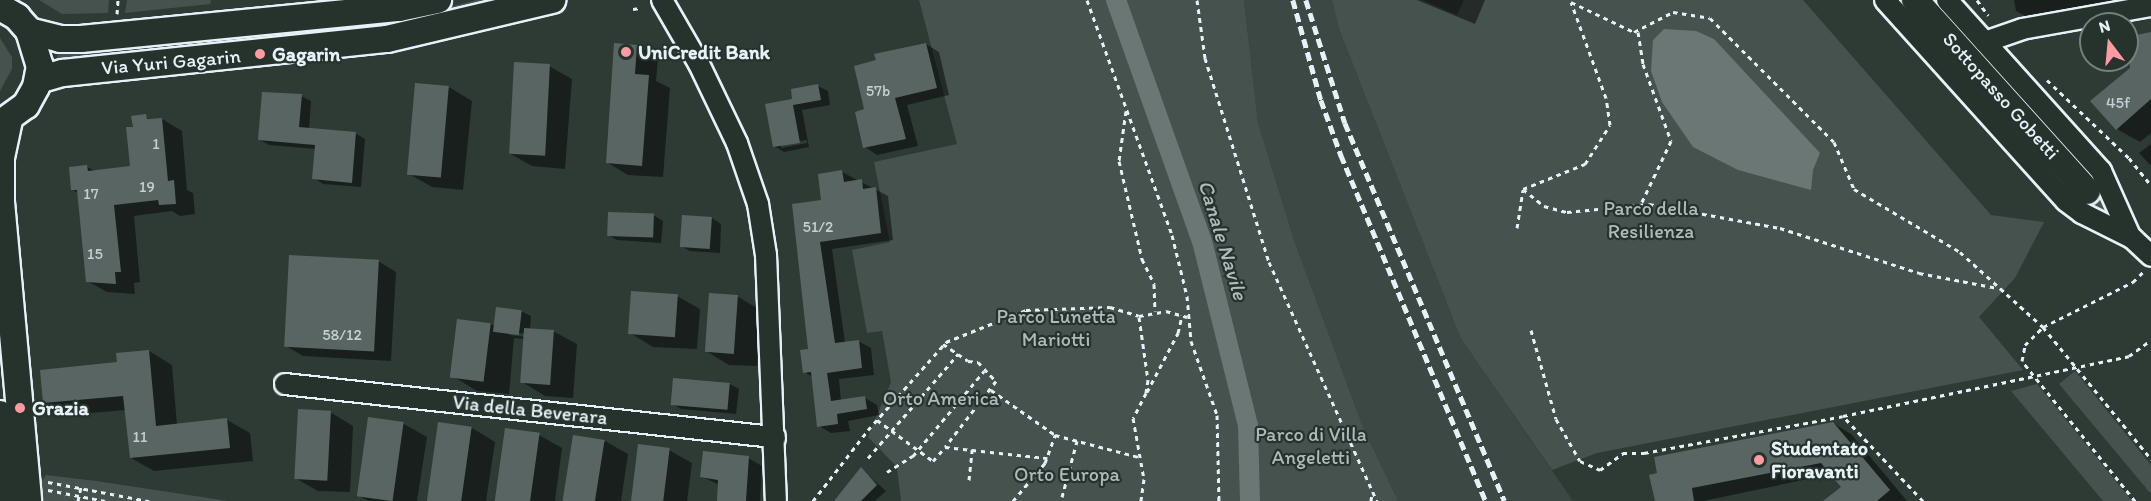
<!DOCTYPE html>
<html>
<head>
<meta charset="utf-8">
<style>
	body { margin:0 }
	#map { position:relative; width:2151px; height:501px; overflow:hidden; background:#2e3b35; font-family:Itim,sans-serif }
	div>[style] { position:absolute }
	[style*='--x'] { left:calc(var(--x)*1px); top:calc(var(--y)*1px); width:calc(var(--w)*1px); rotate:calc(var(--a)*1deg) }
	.built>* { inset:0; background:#3b4843 }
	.green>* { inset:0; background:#45524e }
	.water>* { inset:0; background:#6b7775 }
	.shadow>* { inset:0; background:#0007 }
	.canal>* { height:20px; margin:-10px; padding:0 10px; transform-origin:10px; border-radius:10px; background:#6b7775 }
	.building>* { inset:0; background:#596563; transform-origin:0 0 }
	.major-tunnel>* { height:26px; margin-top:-13px; transform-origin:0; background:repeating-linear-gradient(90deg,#4a5652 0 26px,transparent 0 39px) }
	.path>* { height:3px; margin-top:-1.5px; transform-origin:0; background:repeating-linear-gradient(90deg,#e8f1f8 0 4.5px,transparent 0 9px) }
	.roads { filter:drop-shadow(2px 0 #e8f1f8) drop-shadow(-2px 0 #e8f1f8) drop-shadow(0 2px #e8f1f8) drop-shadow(0 -2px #e8f1f8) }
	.minor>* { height:20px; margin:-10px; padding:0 10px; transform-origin:10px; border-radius:10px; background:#26332d }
	.major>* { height:26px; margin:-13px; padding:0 13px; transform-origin:13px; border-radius:13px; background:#26332d }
	.rail>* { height:4.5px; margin-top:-2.25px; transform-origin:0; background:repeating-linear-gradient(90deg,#e8f1f8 0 9px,transparent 0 13.5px) }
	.dots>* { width:16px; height:16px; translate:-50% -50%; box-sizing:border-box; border:3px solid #26332d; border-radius:50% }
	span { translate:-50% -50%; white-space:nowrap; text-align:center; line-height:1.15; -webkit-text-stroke:4.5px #26332d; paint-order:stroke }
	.number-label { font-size:16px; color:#c4ced3 }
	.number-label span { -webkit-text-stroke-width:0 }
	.poi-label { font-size:20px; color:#e8f1f8; font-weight:700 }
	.left { translate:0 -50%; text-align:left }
	.street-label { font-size:20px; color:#e8f1f8 }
	.park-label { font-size:20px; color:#afb9bc }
	.water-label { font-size:21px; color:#b0babd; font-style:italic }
	.north { position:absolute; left:2079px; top:12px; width:60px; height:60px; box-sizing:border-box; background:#26332d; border:2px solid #747f7e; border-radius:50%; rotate:344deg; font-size:16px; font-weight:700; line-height:24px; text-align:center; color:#e8f1f8 }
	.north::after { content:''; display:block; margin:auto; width:21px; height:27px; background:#ff9aa2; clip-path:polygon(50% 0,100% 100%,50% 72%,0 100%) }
</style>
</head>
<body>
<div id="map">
	<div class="built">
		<div style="clip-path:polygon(1244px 0,1332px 0,1339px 29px,1461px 339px,1573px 501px,1398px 501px,1363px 427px,1295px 243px,1258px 123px)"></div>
	</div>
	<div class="green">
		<div style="clip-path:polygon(39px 0,109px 0,108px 13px,62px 14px)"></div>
		<div style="clip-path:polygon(127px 0,211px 0,210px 4px,125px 13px)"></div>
		<div style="clip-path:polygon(477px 0,506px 0,398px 27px,57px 59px,58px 52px,400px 19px)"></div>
		<div style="clip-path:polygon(919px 0,1244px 0,1258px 123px,1295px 243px,1363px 427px,1398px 501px,901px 501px,897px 467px,868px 437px,891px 382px,882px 331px,867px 333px,852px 250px,890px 242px,874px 162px,957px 144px)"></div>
		<div style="clip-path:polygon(1332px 0,1422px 0,1457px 15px,1464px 0,1803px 0,1991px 215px,2044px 222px,2015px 278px,1979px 317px,2023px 370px,1597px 453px,1552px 470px,1461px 339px,1339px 29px)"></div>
		<div style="clip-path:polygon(0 38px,12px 57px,12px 69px,0 91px)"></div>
		<div style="clip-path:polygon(2075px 371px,2151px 465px,2151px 494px,2059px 384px)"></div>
		<div style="clip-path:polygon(2037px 384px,2132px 501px,2103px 501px,2011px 391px)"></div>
		<div style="clip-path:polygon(46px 475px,96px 481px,228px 501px,43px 501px,41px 482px)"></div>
	</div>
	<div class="water">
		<div style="clip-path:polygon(1664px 29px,1696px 31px,1714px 39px,1820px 153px,1813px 170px,1811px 190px,1738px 170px,1693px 147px,1662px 102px,1651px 71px,1653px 40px)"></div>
	</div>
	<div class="shadow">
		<div style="clip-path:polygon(1417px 0,1485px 0,1475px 24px)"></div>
		<div style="clip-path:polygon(2014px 0,2150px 0,2032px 20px,2016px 11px)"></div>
		<div style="clip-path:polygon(2151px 34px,2151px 133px,2140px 142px,2117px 129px,2092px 101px,2132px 69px,2127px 38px)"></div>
		<div style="clip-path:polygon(926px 44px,939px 52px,949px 95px,907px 105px,918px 146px,877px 155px,865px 147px,866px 111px)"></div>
		<div style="clip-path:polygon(615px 45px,637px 46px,658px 58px,656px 81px,670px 88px,663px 177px,628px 175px,608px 163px)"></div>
		<div style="clip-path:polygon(549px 66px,572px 79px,565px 169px,532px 166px,509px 153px)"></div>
		<div style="clip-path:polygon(evenodd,818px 86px,828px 91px,830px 105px,802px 110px,809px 147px,784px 152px,774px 146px,794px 100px,818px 86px,807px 140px,807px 143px,781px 148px,781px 144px,807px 140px)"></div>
		<div style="clip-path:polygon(449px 87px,472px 101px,463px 190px,432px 187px,409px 174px)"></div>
		<div style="clip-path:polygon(301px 96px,311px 101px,309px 129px,355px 133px,365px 139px,361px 187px,323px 184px,314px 178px,316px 149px,269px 145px,260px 140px)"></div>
		<div style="clip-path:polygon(133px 118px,162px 119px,182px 131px,187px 190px,193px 193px,195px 214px,180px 216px,172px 211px,134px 216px,140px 282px,134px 283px,135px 294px,107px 292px,87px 281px,78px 193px,73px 190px,87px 167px,95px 171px,132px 168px)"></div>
		<div style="clip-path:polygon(2151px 144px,2151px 166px,2139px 153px)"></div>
		<div style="clip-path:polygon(842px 172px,888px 196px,893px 240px,832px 249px,845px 343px,858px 341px,871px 348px,874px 375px,839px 379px,841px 401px,865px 398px,877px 405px,879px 415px,848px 421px,850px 431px,831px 433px,819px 426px,813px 377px,804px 372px,810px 350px,823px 201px)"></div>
		<div style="clip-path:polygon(653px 215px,663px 221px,661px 243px,617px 240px,608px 235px)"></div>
		<div style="clip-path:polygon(712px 218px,721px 224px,720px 253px,690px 251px,681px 246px)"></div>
		<div style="clip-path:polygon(378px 261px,396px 272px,391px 361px,303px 356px,286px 346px)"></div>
		<div style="clip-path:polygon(677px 296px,700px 309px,697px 349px,653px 347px,630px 333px)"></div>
		<div style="clip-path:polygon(737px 296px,760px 310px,757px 366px,729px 365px,706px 351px)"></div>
		<div style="clip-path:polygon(evenodd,521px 311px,531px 316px,530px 329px,553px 331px,577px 344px,573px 398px,545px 396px,522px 382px,525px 339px,514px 338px,509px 394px,477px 391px,454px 377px,491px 324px,496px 327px,521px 311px,507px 332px,528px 334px,527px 337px,510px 335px,507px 332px)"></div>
		<div style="clip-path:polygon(149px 351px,172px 365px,177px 425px,227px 420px,250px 433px,253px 461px,154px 471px,131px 458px,126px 410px,67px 415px,44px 402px)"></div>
		<div style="clip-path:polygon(675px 380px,730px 384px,739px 389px,736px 414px,681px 409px,673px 404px)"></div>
		<div style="clip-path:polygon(330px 412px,353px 426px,350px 492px,318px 491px,295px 478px)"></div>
		<div style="clip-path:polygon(1833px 423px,1851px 434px,1907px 501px,1826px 501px,1843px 487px,1832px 474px,1703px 501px,1657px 501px)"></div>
		<div style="clip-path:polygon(404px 424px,427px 437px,417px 501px,368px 501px,358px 495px)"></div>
		<div style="clip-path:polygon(472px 428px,495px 442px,486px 501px,428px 501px)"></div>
		<div style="clip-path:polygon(539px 435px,562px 448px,555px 501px,497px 501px)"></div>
		<div style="clip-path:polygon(605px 441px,628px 454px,621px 501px,566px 501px)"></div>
		<div style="clip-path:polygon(669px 450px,692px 463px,687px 501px,632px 501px)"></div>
		<div style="clip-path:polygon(748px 458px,762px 466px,760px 501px,718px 501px,719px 485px,701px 476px)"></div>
		<div style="clip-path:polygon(861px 469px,886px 491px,875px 501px,836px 501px)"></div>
	</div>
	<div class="canal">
		<div style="--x:1116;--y:0;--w:256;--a:70.4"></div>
		<div style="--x:1202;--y:241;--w:190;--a:76"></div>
		<div style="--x:1248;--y:425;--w:76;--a:88.5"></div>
	</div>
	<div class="building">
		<div style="clip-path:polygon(2151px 32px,2151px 99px,2116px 130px,2090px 101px,2130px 68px,2127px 37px)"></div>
		<div style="clip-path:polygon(614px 43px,637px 45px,635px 74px,649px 75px,642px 166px,606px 163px)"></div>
		<div style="clip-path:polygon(926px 43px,937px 88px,895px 98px,906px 139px,863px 148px,855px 112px,864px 109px,854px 66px,876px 60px,874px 54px)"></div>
		<div style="left:514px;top:62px;width:36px;height:92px;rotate:3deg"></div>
		<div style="left:415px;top:83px;width:34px;height:92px;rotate:5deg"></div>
		<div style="clip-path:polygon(818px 84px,821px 100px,793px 105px,800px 143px,773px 147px,765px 104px,792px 99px,791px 89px)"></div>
		<div style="clip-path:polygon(262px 92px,302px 94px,299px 127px,356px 132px,352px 183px,312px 179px,315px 145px,258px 140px)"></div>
		<div style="clip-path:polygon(146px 114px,147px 119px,162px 118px,168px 181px,174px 180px,176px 204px,159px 205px,158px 200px,114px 205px,121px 272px,115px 272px,116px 284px,86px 282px,77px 190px,71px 190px,69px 167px,87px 165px,88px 171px,130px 166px,126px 127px,133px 127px,131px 116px)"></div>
		<div style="clip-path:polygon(842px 170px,844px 182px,862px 179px,863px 189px,876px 187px,881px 233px,820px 242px,835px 343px,859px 340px,862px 368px,827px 373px,831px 401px,865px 396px,867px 409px,837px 414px,838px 424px,817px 427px,811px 372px,803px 373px,800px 350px,808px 349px,792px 204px,821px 200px,818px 174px)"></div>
		<div style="left:608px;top:212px;width:46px;height:24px;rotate:2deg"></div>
		<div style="left:682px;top:215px;width:30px;height:32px;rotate:4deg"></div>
		<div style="left:289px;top:255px;width:90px;height:92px;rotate:3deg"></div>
		<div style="left:631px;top:291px;width:47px;height:43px;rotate:4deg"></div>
		<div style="left:709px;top:293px;width:29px;height:59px;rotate:4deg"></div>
		<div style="left:496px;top:307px;width:26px;height:25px;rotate:7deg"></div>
		<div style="left:457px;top:319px;width:34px;height:59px;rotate:7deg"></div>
		<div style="left:524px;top:328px;width:30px;height:55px;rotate:4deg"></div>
		<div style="clip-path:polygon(149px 350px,156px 426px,227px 418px,230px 448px,130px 458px,123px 396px,43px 403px,40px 370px,117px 362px,116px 353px)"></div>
		<div style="left:673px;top:378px;width:57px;height:27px;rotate:5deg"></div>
		<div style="left:298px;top:409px;width:33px;height:70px;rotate:3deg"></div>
		<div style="left:368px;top:417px;width:36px;height:80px;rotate:8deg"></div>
		<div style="left:438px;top:422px;width:34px;height:80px;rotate:8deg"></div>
		<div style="clip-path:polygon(1833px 422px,1890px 490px,1877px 501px,1823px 501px,1841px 487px,1821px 463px,1692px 488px,1694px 501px,1655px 501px,1649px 475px,1657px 473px,1654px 457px)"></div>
		<div style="left:505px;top:428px;width:35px;height:74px;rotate:8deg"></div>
		<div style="left:573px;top:435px;width:32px;height:67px;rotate:9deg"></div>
		<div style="left:638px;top:444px;width:32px;height:58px;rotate:7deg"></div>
		<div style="clip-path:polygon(703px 451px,749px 456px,746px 501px,717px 501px,718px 480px,700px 477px)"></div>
		<div style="clip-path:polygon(861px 467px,877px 485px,861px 501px,834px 501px)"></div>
	</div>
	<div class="major-tunnel">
		<div style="--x:2087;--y:191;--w:71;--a:46.1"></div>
	</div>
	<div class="path">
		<div style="--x:1087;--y:0;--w:250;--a:70.1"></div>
		<div style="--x:1172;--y:235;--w:63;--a:76.2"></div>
		<div style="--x:1187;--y:296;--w:45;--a:84.9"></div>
		<div style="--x:1191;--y:341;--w:78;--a:70.6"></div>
		<div style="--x:1217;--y:415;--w:86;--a:88.7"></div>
		<div style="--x:1197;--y:0;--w:59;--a:82.1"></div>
		<div style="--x:1205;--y:58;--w:214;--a:72.6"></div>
		<div style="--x:1269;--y:262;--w:262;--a:65.7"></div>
		<div style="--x:1977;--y:0;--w:19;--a:54"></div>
		<div style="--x:1571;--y:2;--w:70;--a:25.5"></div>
		<div style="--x:1634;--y:32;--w:44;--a:-27.1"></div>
		<div style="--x:1673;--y:12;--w:37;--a:9"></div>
		<div style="--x:1710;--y:18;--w:175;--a:45"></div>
		<div style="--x:1834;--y:142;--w:51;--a:66.9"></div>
		<div style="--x:1854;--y:189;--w:123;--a:30.7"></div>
		<div style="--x:1960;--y:252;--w:112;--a:42.1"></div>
		<div style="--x:2043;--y:327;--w:171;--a:50.7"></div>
		<div style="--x:633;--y:9;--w:7;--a:-8"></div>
		<div style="--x:117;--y:14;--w:14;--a:-86"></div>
		<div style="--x:1638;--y:32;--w:32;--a:81"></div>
		<div style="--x:1643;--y:64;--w:82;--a:70"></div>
		<div style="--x:1671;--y:141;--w:72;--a:115.5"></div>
		<div style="--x:2047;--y:80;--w:113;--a:43.6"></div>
		<div style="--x:2129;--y:158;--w:35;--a:51"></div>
		<div style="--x:1126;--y:111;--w:50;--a:98"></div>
		<div style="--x:1119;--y:161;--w:101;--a:76.8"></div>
		<div style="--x:1142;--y:259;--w:28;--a:64"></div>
		<div style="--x:1154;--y:284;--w:27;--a:88"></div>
		<div style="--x:1523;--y:189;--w:27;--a:39"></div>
		<div style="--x:1544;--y:206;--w:24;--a:15"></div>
		<div style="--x:1567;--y:212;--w:82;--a:-5.6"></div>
		<div style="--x:1649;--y:204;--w:133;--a:10.4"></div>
		<div style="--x:1780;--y:228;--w:146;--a:17.9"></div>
		<div style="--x:1919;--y:273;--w:80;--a:10.8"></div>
		<div style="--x:1517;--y:228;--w:39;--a:-81"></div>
		<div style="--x:1523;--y:189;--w:67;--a:-22"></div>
		<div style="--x:1585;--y:164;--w:46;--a:-57.3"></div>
		<div style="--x:1610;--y:125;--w:27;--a:-98"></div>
		<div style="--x:1606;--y:98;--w:102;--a:-110"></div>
		<div style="--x:1139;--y:317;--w:64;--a:81.9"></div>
		<div style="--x:1148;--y:380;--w:13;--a:99"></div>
		<div style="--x:1146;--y:393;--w:28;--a:117"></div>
		<div style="--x:1133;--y:418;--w:62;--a:79.8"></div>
		<div style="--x:1144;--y:479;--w:22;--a:98"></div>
		<div style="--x:1531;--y:330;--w:92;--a:74.3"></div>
		<div style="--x:1556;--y:419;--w:48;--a:60.3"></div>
		<div style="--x:1580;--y:461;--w:22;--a:24"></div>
		<div style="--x:1600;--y:470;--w:29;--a:-36"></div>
		<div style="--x:1623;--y:453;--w:21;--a:0"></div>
		<div style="--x:1644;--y:453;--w:202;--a:-10.5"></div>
		<div style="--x:943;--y:344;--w:30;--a:34"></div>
		<div style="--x:968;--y:361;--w:10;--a:6"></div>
		<div style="--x:978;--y:362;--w:26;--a:47"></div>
		<div style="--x:996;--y:381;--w:83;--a:127.7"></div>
		<div style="--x:991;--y:390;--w:78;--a:35.1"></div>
		<div style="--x:1147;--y:392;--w:67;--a:-62.3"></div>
		<div style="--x:1178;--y:333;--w:18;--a:-77"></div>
		<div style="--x:877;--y:420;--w:69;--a:36.2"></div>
		<div style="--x:933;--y:461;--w:18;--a:-49"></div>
		<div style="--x:945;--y:447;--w:103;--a:6.2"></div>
		<div style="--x:868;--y:458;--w:138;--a:-49.1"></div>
		<div style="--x:887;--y:472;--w:31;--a:-32"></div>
		<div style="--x:913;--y:456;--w:111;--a:-50.1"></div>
		<div style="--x:969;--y:480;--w:31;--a:-84"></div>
		<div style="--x:48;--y:482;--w:103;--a:10.7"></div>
		<div style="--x:48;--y:490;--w:58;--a:10.9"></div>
		<div style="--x:1062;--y:497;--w:58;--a:-75"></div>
		<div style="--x:78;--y:501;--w:14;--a:-78"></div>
		<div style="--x:813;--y:501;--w:90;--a:-52.2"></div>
		<div style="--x:868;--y:430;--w:118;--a:-48.4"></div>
		<div style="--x:946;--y:342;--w:86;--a:-21.8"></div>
		<div style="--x:1026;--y:310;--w:84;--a:-2"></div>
		<div style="--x:1110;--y:307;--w:30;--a:17"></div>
		<div style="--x:1139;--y:316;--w:27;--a:-10"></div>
		<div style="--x:1166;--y:311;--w:22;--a:16"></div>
		<div style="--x:1013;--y:501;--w:50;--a:-49.9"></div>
		<div style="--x:1045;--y:463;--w:30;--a:-70"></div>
		<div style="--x:1055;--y:435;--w:87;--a:14.7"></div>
		<div style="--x:1371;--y:501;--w:9;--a:-84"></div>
		<div style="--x:1923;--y:501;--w:117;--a:-133.3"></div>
		<div style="--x:1843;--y:416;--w:292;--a:-11.8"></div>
		<div style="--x:2129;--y:356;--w:27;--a:-36"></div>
		<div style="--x:2135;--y:501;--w:180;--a:-128.9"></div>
		<div style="--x:2022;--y:361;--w:16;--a:-79"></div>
		<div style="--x:2025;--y:345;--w:25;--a:-45"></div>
		<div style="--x:2043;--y:327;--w:101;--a:-26.6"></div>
		<div style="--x:2133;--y:282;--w:14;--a:-45"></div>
	</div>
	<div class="roads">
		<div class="minor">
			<div style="--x:662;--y:0;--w:74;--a:60"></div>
			<div style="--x:699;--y:64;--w:88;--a:64.3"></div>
			<div style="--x:737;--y:143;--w:65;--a:71"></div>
			<div style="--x:758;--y:204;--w:52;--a:81.1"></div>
			<div style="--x:766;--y:255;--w:246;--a:87.7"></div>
			<div style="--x:1885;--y:0;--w:270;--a:48"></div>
			<div style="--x:2066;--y:201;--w:20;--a:37"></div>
			<div style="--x:2082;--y:213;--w:56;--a:26.6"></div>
			<div style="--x:2132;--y:238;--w:26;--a:43"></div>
			<div style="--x:1947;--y:0;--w:230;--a:48"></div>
			<div style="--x:2101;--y:171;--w:71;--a:66"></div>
			<div style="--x:1985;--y:42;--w:39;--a:-19"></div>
			<div style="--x:2022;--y:29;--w:131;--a:-10.1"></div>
			<div style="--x:285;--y:384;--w:493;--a:6.2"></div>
		</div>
		<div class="major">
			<div style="--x:1915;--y:0;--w:257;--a:48"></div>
			<div style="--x:0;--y:7;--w:20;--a:30"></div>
			<div style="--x:17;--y:17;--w:18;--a:49"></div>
			<div style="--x:29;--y:31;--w:37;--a:73"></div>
			<div style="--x:40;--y:66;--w:21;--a:101"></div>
			<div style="--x:36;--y:87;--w:21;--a:119"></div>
			<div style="--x:26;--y:105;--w:32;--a:144"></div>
			<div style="--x:29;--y:31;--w:32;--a:14"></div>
			<div style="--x:60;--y:39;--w:21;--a:0"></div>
			<div style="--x:81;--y:39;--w:320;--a:-5.6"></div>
			<div style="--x:399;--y:8;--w:40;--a:-12"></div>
			<div style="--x:38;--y:80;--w:26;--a:-16"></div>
			<div style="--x:63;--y:73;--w:326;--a:-6"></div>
			<div style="--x:387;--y:39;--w:170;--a:-13.3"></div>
			<div style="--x:9;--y:120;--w:39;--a:102"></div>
			<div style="--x:1;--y:158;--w:44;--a:90"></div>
			<div style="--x:1;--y:202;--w:300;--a:84.8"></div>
			<div style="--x:0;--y:414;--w:87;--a:84.1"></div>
		</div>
	</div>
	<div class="rail">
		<div style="--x:1293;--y:0;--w:104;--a:74.4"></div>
		<div style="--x:1321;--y:100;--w:59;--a:70"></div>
		<div style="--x:1341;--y:155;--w:375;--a:67.3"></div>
		<div style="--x:1306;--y:0;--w:129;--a:72.4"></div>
		<div style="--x:1345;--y:123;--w:410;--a:67.1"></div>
	</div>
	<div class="dots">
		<div style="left:626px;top:52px;background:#ff9aa2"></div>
		<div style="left:260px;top:54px;background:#ff9aa2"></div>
		<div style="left:20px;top:408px;background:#ff9aa2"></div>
		<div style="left:1759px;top:460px;background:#ff9aa2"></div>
	</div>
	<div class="number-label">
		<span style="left:878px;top:91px">57b</span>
		<span style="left:2118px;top:103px">45f</span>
		<span style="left:156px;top:144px">1</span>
		<span style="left:147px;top:187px">19</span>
		<span style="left:91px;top:194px">17</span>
		<span style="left:818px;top:227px">51/2</span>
		<span style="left:95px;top:254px">15</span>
		<span style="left:342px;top:335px">58/12</span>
		<span style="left:140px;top:437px">11</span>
	</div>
	<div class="poi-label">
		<span class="left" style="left:638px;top:52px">UniCredit Bank</span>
		<span class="left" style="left:272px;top:54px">Gagarin</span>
		<span class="left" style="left:32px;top:408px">Grazia</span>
		<span class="left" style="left:1771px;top:460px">Studentato<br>Fioravanti</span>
	</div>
	<div class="street-label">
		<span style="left:171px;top:62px;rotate:-5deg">Via Yuri Gagarin</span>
		<span style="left:2001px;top:96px;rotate:48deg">Sottopasso Gobetti</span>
		<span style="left:530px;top:410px;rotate:6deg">Via della Beverara</span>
	</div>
	<div class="park-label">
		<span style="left:1651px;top:220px">Parco della<br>Resilienza</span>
		<span style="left:1056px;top:328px">Parco Lunetta<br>Mariotti</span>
		<span style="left:941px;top:398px">Orto America</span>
		<span style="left:1311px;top:446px">Parco di Villa<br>Angeletti</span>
		<span style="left:1067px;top:474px">Orto Europa</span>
	</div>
	<div class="water-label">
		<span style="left:1223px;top:240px;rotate:73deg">Canale Navile</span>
	</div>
	<div class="north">N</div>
</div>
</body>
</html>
